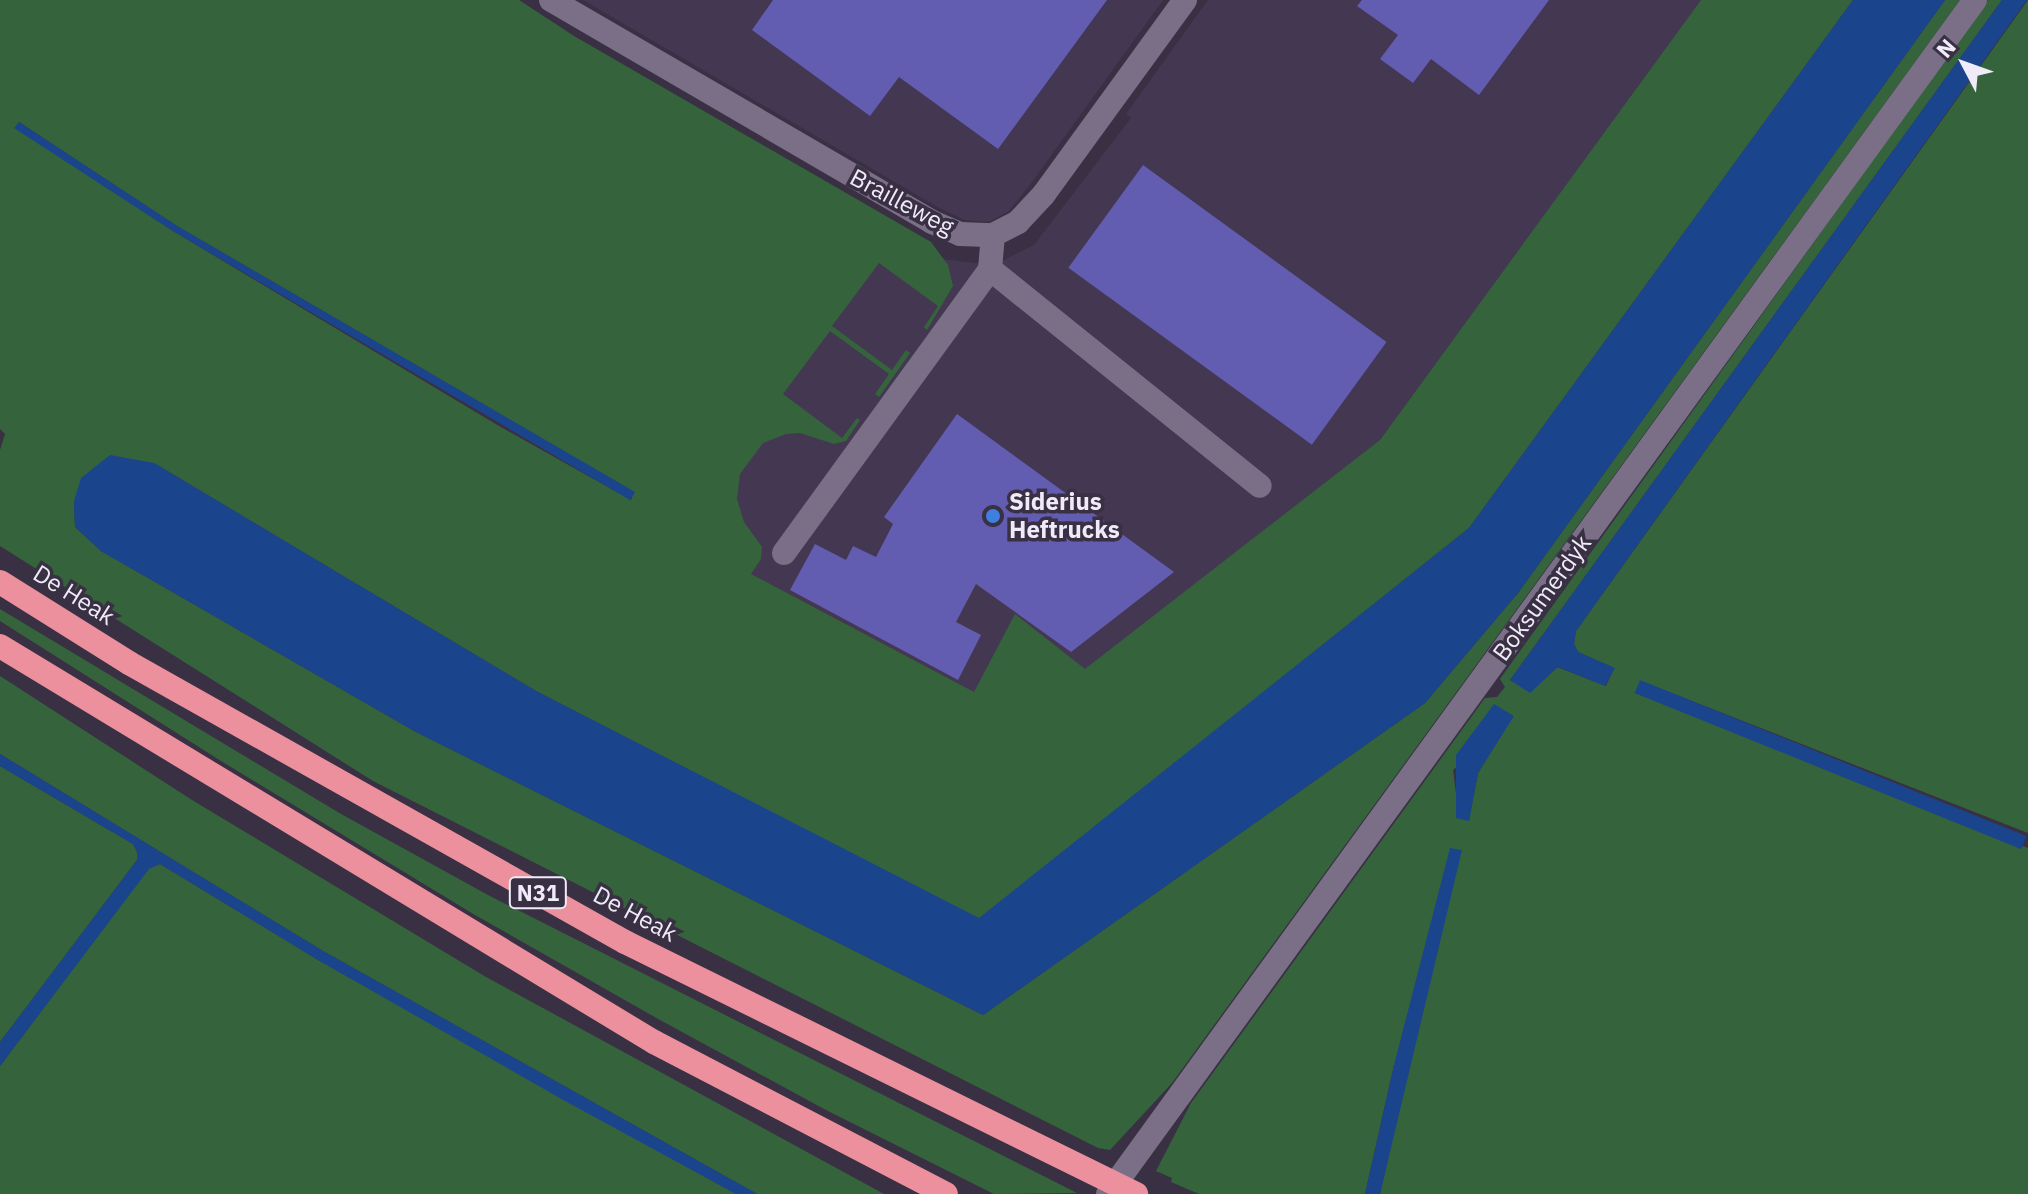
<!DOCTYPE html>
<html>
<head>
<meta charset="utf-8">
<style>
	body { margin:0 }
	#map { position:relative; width:2028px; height:1194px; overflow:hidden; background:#393044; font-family:"IBM Plex Sans",sans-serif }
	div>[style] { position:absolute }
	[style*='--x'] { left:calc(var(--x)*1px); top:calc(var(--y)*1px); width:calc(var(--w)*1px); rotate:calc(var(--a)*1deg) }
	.built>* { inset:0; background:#433752 }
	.green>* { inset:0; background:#35643c }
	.water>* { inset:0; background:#1a458c; transform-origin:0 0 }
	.building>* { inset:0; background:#625db0; transform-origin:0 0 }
	.minor>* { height:24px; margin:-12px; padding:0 12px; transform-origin:12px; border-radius:12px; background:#7a6f87 }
	.highway>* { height:24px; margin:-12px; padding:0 12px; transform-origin:12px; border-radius:12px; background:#eb909c }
	.dots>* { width:22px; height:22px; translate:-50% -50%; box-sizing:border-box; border:4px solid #393044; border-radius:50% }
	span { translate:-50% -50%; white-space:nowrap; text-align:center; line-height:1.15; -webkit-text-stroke:7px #393044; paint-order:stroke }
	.shield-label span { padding:2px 6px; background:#393044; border:2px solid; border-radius:6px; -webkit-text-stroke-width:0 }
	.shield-label { font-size:22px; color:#f0ebf8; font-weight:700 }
	.street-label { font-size:24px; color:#f0ebf8 }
	.poi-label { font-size:24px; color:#f0ebf8; font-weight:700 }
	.left { translate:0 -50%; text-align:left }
	.north { position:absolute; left:1924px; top:24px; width:80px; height:80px; -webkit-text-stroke:6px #393044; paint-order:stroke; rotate:311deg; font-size:22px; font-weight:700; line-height:32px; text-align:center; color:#f0ebf8 }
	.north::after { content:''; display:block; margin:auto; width:28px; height:36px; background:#f0ebf8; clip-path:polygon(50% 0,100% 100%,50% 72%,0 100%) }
</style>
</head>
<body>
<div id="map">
	<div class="built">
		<div style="clip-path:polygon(583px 0,1163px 0,1032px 182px,1009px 211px,989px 222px,965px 220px,939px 208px)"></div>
		<div style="clip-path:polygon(1208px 0,1701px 0,1380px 440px,1008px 731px,675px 558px,876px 223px,943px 259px,974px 263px,1002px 261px,1034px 245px,1131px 118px,1126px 114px)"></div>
	</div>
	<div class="green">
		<div style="clip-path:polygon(evenodd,0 0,519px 0,574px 36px,931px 242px,948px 265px,953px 286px,927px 330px,924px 327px,938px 306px,879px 263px,832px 326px,892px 370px,906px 350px,910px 353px,879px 397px,875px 394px,889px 374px,830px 331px,783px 394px,842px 438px,857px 418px,860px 420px,846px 441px,834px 444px,800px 433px,786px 434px,763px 443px,740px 474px,737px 499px,744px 522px,762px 547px,761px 559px,751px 574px,974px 692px,1015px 614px,1085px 669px,1380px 440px,1701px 0,1853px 0,1469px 528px,979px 919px,536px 691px,154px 463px,74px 501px,75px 527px,101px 551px,416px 732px,983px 1015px,1425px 703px,1518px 593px,1945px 0,1960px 0,1172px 1083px,1110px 1150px,1098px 1148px,373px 781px,0 546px,0 450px,5px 434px,0 429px,0 0,19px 122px,177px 226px,634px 492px,631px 500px,499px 426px,173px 231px,15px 128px,19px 122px)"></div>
		<div style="clip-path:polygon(evenodd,1988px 0,2002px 0,1510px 680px,1530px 692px,1557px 667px,1606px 686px,1614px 668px,1578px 652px,1574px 644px,1576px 631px,2028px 0,2028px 833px,1641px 681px,1635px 693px,2028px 848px,2028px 1194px,1380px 1194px,1408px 1068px,1394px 1065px,1365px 1194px,1199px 1194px,1171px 1182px,1172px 1178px,1156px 1171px,1191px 1103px,1485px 698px,1497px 697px,1505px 687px,1500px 679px,1988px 0,1513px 716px,1478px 773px,1469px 820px,1456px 794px,1453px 770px,1513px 716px)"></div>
		<div style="clip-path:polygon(0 609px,341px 814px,488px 895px,1077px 1193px,994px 1194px,826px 1110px,660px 1020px,475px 915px,221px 761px,0 621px)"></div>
		<div style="clip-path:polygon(0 676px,192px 800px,486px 977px,884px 1194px,757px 1194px,323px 951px,0 754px)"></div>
		<div style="clip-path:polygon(0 766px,133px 844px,137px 852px,137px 860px,0 1042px)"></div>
		<div style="clip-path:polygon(160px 864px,318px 960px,736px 1194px,0 1194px,0 1066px,149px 868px)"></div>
	</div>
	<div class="water">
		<div style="clip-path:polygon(1853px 0,1945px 0,1518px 593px,1425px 703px,983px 1015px,416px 732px,101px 551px,75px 527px,74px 501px,81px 478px,110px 455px,154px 463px,536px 691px,979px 918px,1469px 528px)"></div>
		<div style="clip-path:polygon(2002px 0,2027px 0,1576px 631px,1574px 644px,1578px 652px,1615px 668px,1605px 686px,1558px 667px,1530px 693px,1510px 680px)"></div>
		<div style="clip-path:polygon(19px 122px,177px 226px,635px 492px,630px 500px,173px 231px,14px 128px)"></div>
		<div style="left:1640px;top:680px;width:417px;height:14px;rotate:22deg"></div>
		<div style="clip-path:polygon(1494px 704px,1514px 716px,1478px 773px,1469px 821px,1456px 818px,1456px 755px)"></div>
		<div style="clip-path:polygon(0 754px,323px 951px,757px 1194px,736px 1194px,565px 1101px,318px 960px,160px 864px,149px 869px,0 1066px,0 1042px,137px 860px,137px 852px,133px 844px,0 766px)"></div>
		<div style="clip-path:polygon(1450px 848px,1462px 850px,1380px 1194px,1365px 1194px,1394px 1065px)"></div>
	</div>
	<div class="building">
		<div style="clip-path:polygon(773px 0,1107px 0,998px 149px,899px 77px,870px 116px,752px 30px)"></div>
		<div style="clip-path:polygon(1362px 0,1549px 0,1479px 95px,1431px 59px,1413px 83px,1380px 59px,1398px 35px,1357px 6px)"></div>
		<div style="left:1143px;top:165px;width:301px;height:127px;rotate:36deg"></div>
		<div style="clip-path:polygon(957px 414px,1174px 572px,1071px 652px,976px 584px,956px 622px,981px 635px,958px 680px,790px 590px,815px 544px,846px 560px,853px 546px,876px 557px,893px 524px,884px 517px)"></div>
	</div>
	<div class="minor">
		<div style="--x:551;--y:0;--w:441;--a:30.2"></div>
		<div style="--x:932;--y:222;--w:30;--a:23"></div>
		<div style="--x:960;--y:234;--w:33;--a:2"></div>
		<div style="--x:993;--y:235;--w:28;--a:-27"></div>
		<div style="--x:1018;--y:222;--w:38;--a:-47"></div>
		<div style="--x:1044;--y:194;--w:240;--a:-54"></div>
		<div style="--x:990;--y:269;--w:346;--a:38.8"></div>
		<div style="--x:784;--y:553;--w:351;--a:-54"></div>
		<div style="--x:990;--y:269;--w:34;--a:-85"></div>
		<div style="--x:1108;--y:1194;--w:1476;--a:-54.02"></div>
	</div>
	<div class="highway">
		<div style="--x:0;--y:582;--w:152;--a:32.1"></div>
		<div style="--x:129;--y:663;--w:569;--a:29.36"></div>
		<div style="--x:625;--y:942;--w:570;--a:26.25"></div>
		<div style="--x:0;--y:646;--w:765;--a:31.2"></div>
		<div style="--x:654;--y:1042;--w:329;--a:27.5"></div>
	</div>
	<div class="dots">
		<div style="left:993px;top:516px;background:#3f7fe0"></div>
	</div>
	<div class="shield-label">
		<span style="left:538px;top:893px">N31</span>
	</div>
	<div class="street-label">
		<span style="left:902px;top:202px;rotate:28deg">Brailleweg</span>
		<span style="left:74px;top:595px;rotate:32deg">De Heak</span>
		<span style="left:1542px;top:598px;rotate:-54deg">Boksumerdyk</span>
		<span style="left:635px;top:914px;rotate:28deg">De Heak</span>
	</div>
	<div class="poi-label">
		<span class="left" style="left:1009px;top:516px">Siderius<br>Heftrucks</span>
	</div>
	<div class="north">N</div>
</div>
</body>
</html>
